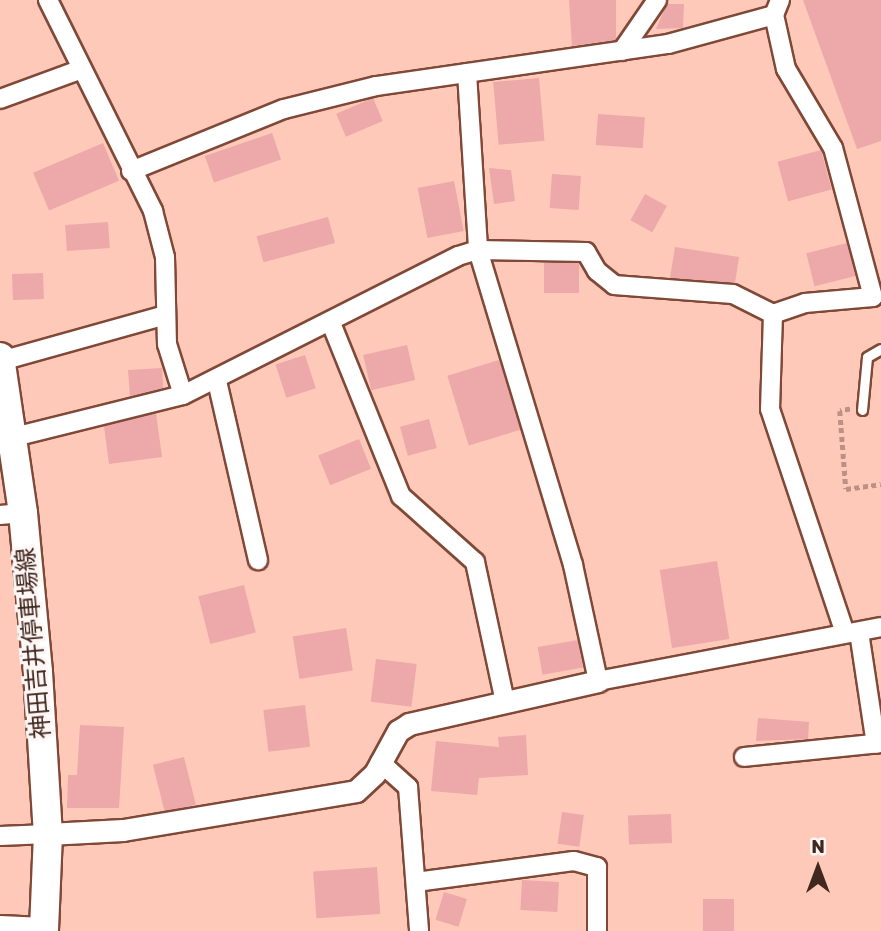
<!DOCTYPE html>
<html>
<head>
<meta charset="utf-8">
<style>
	body { margin:0 }
	#map { position:relative; width:881px; height:931px; overflow:hidden; background:#fec9b8; font-family:Rubik,"Noto Sans JP",sans-serif }
	div>[style] { position:absolute }
	[style*='--x'] { left:calc(var(--x)*1px); top:calc(var(--y)*1px); width:calc(var(--w)*1px); rotate:calc(var(--a)*1deg) }
	.building>* { inset:0; background:#eda8a9; transform-origin:0 0 }
	.path>* { height:4.5px; margin-top:-2.25px; transform-origin:0; background:repeating-linear-gradient(90deg,#bc9183 0 5px,transparent 0 8.5px) }
	.roads { filter:drop-shadow(2px 0 #804837) drop-shadow(-2px 0 #804837) drop-shadow(0 2px #804837) drop-shadow(0 -2px #804837) }
	.service>* { height:9px; margin:-4.5px; padding:0 4.5px; transform-origin:4.5px; border-radius:4.5px; background:#fff }
	.minor>* { height:18px; margin:-9px; padding:0 9px; transform-origin:9px; border-radius:9px; background:#fff }
	.tertiary>* { height:21px; margin:-10.5px; padding:0 10.5px; transform-origin:10.5px; border-radius:10.5px; background:#fff }
	.primary>* { height:28px; margin:-14px; padding:0 14px; transform-origin:14px; border-radius:14px; background:#fff }
	span { translate:-50% -50%; white-space:nowrap; text-align:center; line-height:1.15; -webkit-text-stroke:6px #fdf6f4; paint-order:stroke }
	.street-label { font-size:24px; color:#40271f }
	.north { position:absolute; left:783px; top:833px; width:70px; height:70px; -webkit-text-stroke:5px #fdf6f4; paint-order:stroke; rotate:0deg; font-size:19px; font-weight:700; line-height:28px; text-align:center; color:#40271f }
	.north::after { content:''; display:block; margin:auto; width:24px; height:32px; background:#40271f; clip-path:polygon(50% 0,100% 100%,50% 72%,0 100%) }
</style>
</head>
<body>
<div id="map">
	<div class="building">
		<div style="clip-path:polygon(569px 0,616px 0,616px 40px,572px 46px)"></div>
		<div style="clip-path:polygon(803px 0,881px 0,881px 141px,857px 149px)"></div>
		<div style="clip-path:polygon(667px 4px,684px 4px,683px 28px,656px 29px)"></div>
		<div style="left:539px;top:78px;width:63px;height:46px;rotate:85deg"></div>
		<div style="left:373px;top:98px;width:25px;height:40px;rotate:67deg"></div>
		<div style="left:598px;top:114px;width:47px;height:31px;rotate:4deg"></div>
		<div style="left:272px;top:133px;width:28px;height:71px;rotate:71deg"></div>
		<div style="left:103px;top:143px;width:41px;height:76px;rotate:67deg"></div>
		<div style="left:821px;top:150px;width:41px;height:45px;rotate:75deg"></div>
		<div style="clip-path:polygon(489px 168px,511px 170px,515px 201px,494px 204px)"></div>
		<div style="left:552px;top:174px;width:29px;height:34px;rotate:4deg"></div>
		<div style="left:454px;top:181px;width:51px;height:37px;rotate:79deg"></div>
		<div style="left:645px;top:194px;width:25px;height:30px;rotate:29deg"></div>
		<div style="left:328px;top:217px;width:27px;height:74px;rotate:75deg"></div>
		<div style="left:108px;top:222px;width:26px;height:43px;rotate:86deg"></div>
		<div style="left:847px;top:243px;width:34px;height:42px;rotate:76deg"></div>
		<div style="clip-path:polygon(675px 247px,739px 257px,735px 283px,670px 278px)"></div>
		<div style="left:544px;top:263px;width:35px;height:30px"></div>
		<div style="left:43px;top:273px;width:26px;height:31px;rotate:88deg"></div>
		<div style="left:407px;top:345px;width:36px;height:45px;rotate:77deg"></div>
		<div style="left:305px;top:355px;width:35px;height:31px;rotate:72deg"></div>
		<div style="left:499px;top:360px;width:73px;height:54px;rotate:73deg"></div>
		<div style="clip-path:polygon(162px 368px,163px 388px,130px 396px,128px 370px)"></div>
		<div style="clip-path:polygon(156px 413px,162px 457px,109px 464px,104px 426px)"></div>
		<div style="left:429px;top:419px;width:30px;height:30px;rotate:75deg"></div>
		<div style="left:359px;top:439px;width:32px;height:44px;rotate:68deg"></div>
		<div style="left:717px;top:561px;width:79px;height:58px;rotate:81deg"></div>
		<div style="left:244px;top:585px;width:49px;height:47px;rotate:76deg"></div>
		<div style="left:346px;top:628px;width:43px;height:54px;rotate:81deg"></div>
		<div style="left:578px;top:640px;width:28px;height:41px;rotate:80deg"></div>
		<div style="left:376px;top:659px;width:41px;height:43px;rotate:7deg"></div>
		<div style="left:305px;top:705px;width:42px;height:42px;rotate:83deg"></div>
		<div style="clip-path:polygon(758px 718px,809px 722px,808px 739px,756px 741px)"></div>
		<div style="clip-path:polygon(80px 725px,124px 727px,119px 808px,67px 808px,68px 775px,77px 775px)"></div>
		<div style="clip-path:polygon(526px 735px,528px 775px,479px 778px,477px 795px,431px 791px,436px 741px,499px 747px,498px 737px)"></div>
		<div style="left:184px;top:757px;width:49px;height:32px;rotate:76deg"></div>
		<div style="left:562px;top:812px;width:22px;height:32px;rotate:8deg"></div>
		<div style="left:671px;top:814px;width:29px;height:43px;rotate:88deg"></div>
		<div style="left:377px;top:867px;width:47px;height:64px;rotate:86deg"></div>
		<div style="left:522px;top:880px;width:37px;height:30px;rotate:3deg"></div>
		<div style="left:444px;top:892px;width:24px;height:29px;rotate:17deg"></div>
		<div style="left:703px;top:899px;width:31px;height:32px"></div>
	</div>
	<div class="path">
		<div style="--x:850;--y:409;--w:10;--a:169"></div>
		<div style="--x:840;--y:411;--w:78;--a:85.6"></div>
		<div style="--x:846;--y:489;--w:35;--a:-8"></div>
	</div>
	<div class="roads">
		<div class="service">
			<div style="--x:862;--y:410;--w:53;--a:-84.6"></div>
			<div style="--x:867;--y:357;--w:16;--a:-30"></div>
		</div>
		<div class="minor">
			<div style="--x:48;--y:0;--w:236;--a:63.5"></div>
			<div style="--x:153;--y:211;--w:48;--a:75.4"></div>
			<div style="--x:165;--y:257;--w:87;--a:88.7"></div>
			<div style="--x:167;--y:344;--w:53;--a:72.6"></div>
			<div style="--x:622;--y:51;--w:62;--a:-55.5"></div>
			<div style="--x:467;--y:73;--w:177;--a:86.4"></div>
			<div style="--x:478;--y:250;--w:329;--a:73.2"></div>
			<div style="--x:573;--y:565;--w:119;--a:77.8"></div>
			<div style="--x:598;--y:681;--w:288;--a:-10.8"></div>
			<div style="--x:0;--y:99;--w:87;--a:-20.1"></div>
			<div style="--x:131;--y:171;--w:165;--a:-22.1"></div>
			<div style="--x:284;--y:109;--w:95;--a:-14"></div>
			<div style="--x:376;--y:86;--w:295;--a:-8.2"></div>
			<div style="--x:668;--y:44;--w:110;--a:-15.3"></div>
			<div style="--x:774;--y:15;--w:16;--a:-68"></div>
			<div style="--x:773;--y:314;--w:34;--a:-19"></div>
			<div style="--x:805;--y:303;--w:68;--a:-5"></div>
			<div style="--x:873;--y:297;--w:154;--a:-105"></div>
			<div style="--x:833;--y:148;--w:92;--a:-120.7"></div>
			<div style="--x:786;--y:69;--w:55;--a:-102.5"></div>
			<div style="--x:331;--y:323;--w:187;--a:68"></div>
			<div style="--x:401;--y:496;--w:99;--a:41.7"></div>
			<div style="--x:475;--y:562;--w:143;--a:77.9"></div>
			<div style="--x:1;--y:361;--w:171;--a:-15.6"></div>
			<div style="--x:217;--y:381;--w:184;--a:77.1"></div>
			<div style="--x:14;--y:437;--w:174;--a:-14"></div>
			<div style="--x:183;--y:395;--w:308;--a:-26.8"></div>
			<div style="--x:458;--y:256;--w:21;--a:-17"></div>
			<div style="--x:478;--y:250;--w:108;--a:1.1"></div>
			<div style="--x:586;--y:252;--w:22;--a:60"></div>
			<div style="--x:597;--y:271;--w:22;--a:39"></div>
			<div style="--x:614;--y:285;--w:119;--a:4.3"></div>
			<div style="--x:733;--y:294;--w:45;--a:26.6"></div>
			<div style="--x:773;--y:314;--w:95;--a:91.8"></div>
			<div style="--x:770;--y:409;--w:236;--a:71.5"></div>
			<div style="--x:0;--y:515;--w:23;--a:-5"></div>
			<div style="--x:859;--y:632;--w:113;--a:81.4"></div>
			<div style="--x:744;--y:757;--w:138;--a:-5.8"></div>
			<div style="--x:380;--y:762;--w:38;--a:42"></div>
			<div style="--x:408;--y:787;--w:144;--a:85.6"></div>
			<div style="--x:0;--y:836;--w:48;--a:-2.4"></div>
			<div style="--x:416;--y:882;--w:159;--a:-7.6"></div>
			<div style="--x:574;--y:861;--w:24;--a:15"></div>
			<div style="--x:597;--y:867;--w:64;--a:90"></div>
			<div style="--x:0;--y:925;--w:44;--a:2.6"></div>
		</div>
		<div class="tertiary">
			<div style="--x:48;--y:834;--w:75;--a:-3.1"></div>
			<div style="--x:123;--y:830;--w:236;--a:-9.5"></div>
			<div style="--x:356;--y:791;--w:26;--a:-43"></div>
			<div style="--x:375;--y:773;--w:48;--a:-61.3"></div>
			<div style="--x:398;--y:731;--w:13;--a:-32"></div>
			<div style="--x:409;--y:724;--w:194;--a:-12.8"></div>
		</div>
		<div class="primary">
			<div style="--x:0;--y:357;--w:158;--a:81.6"></div>
			<div style="--x:23;--y:513;--w:160;--a:84.6"></div>
			<div style="--x:38;--y:672;--w:162;--a:86.5"></div>
			<div style="--x:48;--y:834;--w:97;--a:92.4"></div>
		</div>
	</div>
	<div class="street-label">
		<span style="left:34px;top:643px;rotate:-95deg">神田吉井停車場線</span>
	</div>
	<div class="north">N</div>
</div>
</body>
</html>
